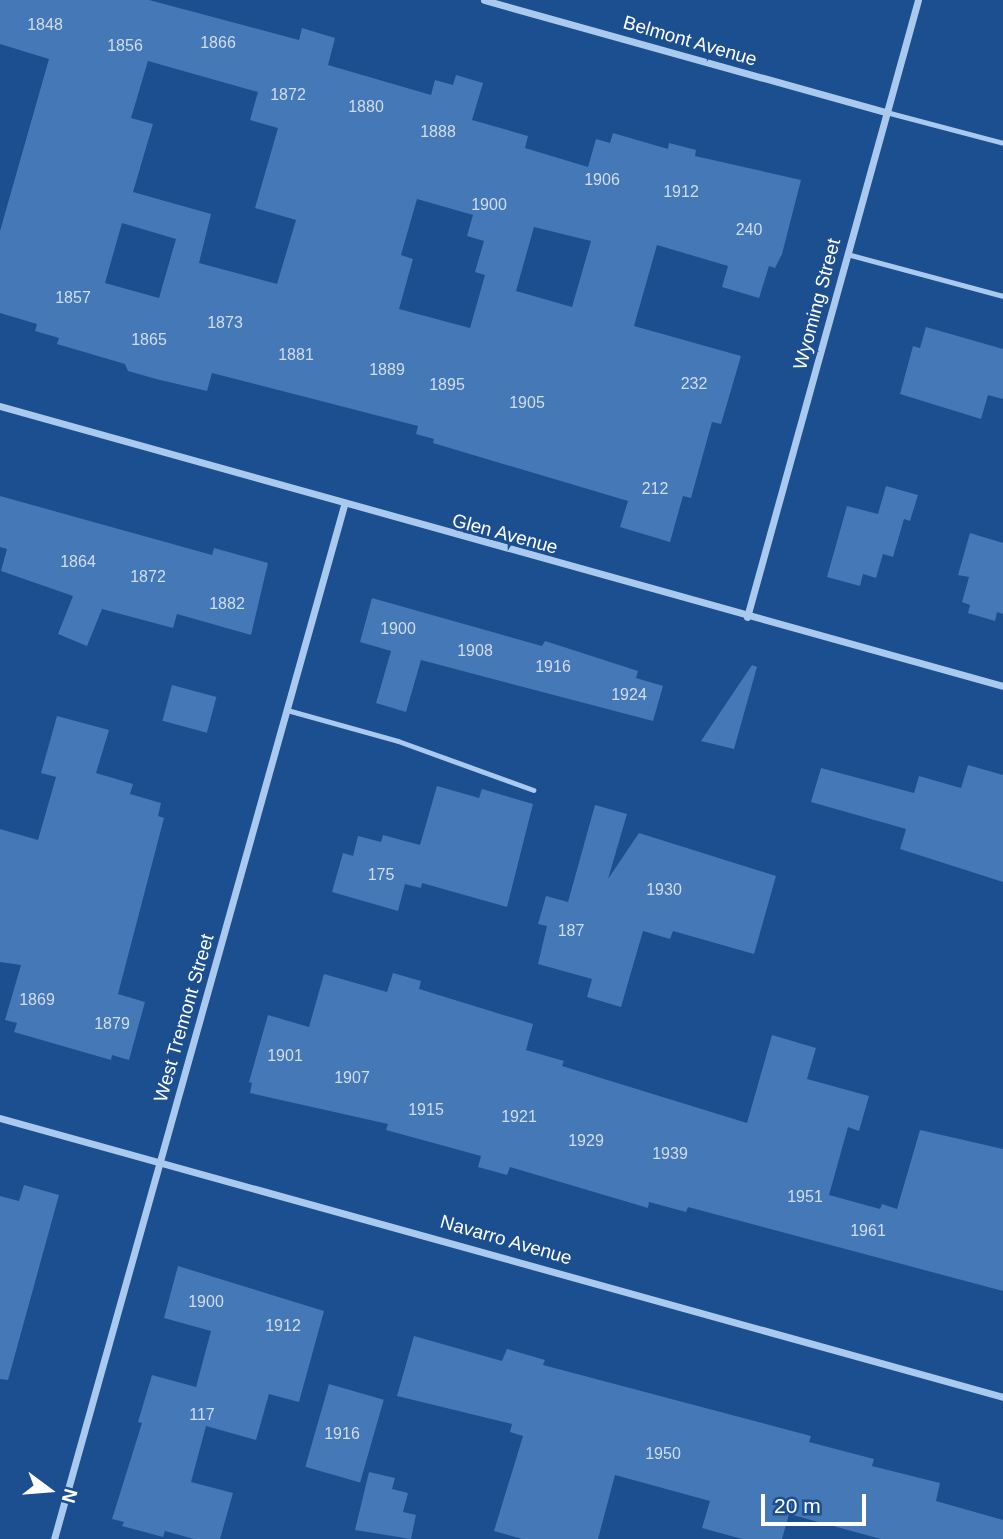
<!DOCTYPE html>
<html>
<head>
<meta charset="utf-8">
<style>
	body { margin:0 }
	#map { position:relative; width:1003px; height:1539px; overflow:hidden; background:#1b4f8f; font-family:Helvetica,sans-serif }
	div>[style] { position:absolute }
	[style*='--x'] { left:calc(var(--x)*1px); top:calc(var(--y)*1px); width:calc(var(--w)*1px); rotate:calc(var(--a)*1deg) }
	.building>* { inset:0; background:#4478b7; transform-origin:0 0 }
	.lane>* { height:5px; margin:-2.5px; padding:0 2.5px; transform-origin:2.5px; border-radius:2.5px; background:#a9c9ee }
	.street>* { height:7px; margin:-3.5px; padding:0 3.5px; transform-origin:3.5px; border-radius:3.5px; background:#a9c9ee }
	span { translate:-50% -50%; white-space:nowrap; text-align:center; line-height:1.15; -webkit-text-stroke:6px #1b4f8f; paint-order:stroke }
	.number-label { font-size:16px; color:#d0dded }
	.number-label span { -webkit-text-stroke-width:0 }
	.street-label { font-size:19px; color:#fff }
	.north { position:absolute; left:14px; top:1455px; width:70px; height:70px; -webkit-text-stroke:5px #1b4f8f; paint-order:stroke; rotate:106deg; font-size:19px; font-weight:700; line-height:28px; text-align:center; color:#fff }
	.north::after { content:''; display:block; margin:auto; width:24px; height:32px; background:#fff; clip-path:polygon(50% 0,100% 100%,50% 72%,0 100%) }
	.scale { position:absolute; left:761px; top:1494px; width:105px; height:32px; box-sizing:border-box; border:4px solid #fff; border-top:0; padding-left:9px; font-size:21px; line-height:24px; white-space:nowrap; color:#fff; -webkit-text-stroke:5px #1b4f8f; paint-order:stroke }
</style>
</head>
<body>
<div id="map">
	<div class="building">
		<div style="clip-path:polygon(evenodd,0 0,149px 0,299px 40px,302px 28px,335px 38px,328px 65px,431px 95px,435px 80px,453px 85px,456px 75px,483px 83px,472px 120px,528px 136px,525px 148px,588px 167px,596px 139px,610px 143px,613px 133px,668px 149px,669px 143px,696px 150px,695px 156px,801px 180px,782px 254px,775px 268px,769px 266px,759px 298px,722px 287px,728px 266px,657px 245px,634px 326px,741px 356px,721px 424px,712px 422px,691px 498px,683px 496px,670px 542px,620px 527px,628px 501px,433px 443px,434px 439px,416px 434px,418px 426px,212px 373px,207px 391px,156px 379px,128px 371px,125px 364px,57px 344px,59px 338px,35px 331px,37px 324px,0 313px,0 231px,49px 59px,0 44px,0 0,148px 61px,258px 92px,250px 120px,278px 128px,255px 208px,296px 220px,277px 284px,199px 263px,211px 214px,133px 192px,153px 124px,131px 118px,148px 61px,0 0,417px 199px,473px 215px,467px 236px,484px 241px,475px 272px,485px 275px,470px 328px,399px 309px,413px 259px,401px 255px,417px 199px,0 0,122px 223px,176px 239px,159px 298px,105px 283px,122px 223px,0 0,534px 227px,591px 241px,572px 307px,516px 291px,534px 227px)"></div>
		<div style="clip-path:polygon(926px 327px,1003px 349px,1003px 399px,988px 395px,981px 419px,900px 394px,913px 346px,920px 348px)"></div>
		<div style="clip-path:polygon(886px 486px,918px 495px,910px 521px,904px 519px,893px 557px,883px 554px,876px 578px,863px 574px,860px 586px,827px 577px,847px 506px,878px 514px)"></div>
		<div style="clip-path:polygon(0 496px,212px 555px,214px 548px,268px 563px,251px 635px,177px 614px,173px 628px,102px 609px,87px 646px,58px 634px,73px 596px,1px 571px,7px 549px,0 547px)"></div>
		<div style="clip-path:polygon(970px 533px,1003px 543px,1003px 614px,997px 612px,995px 621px,968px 613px,970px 605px,962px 602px,969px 577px,958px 575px)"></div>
		<div style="clip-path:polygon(372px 598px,542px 646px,545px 641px,638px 671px,636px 678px,663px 686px,653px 721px,421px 660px,406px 712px,376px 703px,391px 651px,360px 642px)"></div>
		<div style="clip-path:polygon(752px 665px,757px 667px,734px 749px,701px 741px)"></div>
		<div style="left:172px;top:685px;width:46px;height:37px;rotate:15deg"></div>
		<div style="clip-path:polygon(57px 716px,109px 730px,96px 773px,133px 784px,130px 794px,161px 803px,158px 816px,164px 818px,118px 994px,145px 1002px,129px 1060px,112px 1055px,111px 1060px,14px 1032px,17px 1023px,5px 1020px,21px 965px,0 962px,0 829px,38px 840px,56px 777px,41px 773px)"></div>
		<div style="clip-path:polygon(968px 765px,1003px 775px,1003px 882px,900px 849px,906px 829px,811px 802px,821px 768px,914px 793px,919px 776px,961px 788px)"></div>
		<div style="clip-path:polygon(437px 786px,479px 798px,482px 789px,533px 804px,507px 907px,422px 883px,421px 888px,405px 884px,398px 911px,332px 892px,343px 853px,353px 856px,358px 836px,381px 842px,383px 835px,420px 845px)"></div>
		<div style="clip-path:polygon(595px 805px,627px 814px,608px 879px,639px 833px,776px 876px,754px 954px,673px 931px,670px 939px,643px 931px,621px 1007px,587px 997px,592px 979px,538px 964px,547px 926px,538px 924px,546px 896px,568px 902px)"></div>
		<div style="clip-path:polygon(393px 973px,421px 981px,419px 989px,533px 1024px,526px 1050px,564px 1061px,562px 1066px,747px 1123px,772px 1035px,816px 1048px,807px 1079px,869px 1096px,859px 1131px,848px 1127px,829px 1195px,880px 1209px,882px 1204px,897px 1209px,920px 1130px,1003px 1149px,1003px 1291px,688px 1207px,686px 1212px,649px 1202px,648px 1208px,510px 1167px,507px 1175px,478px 1167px,481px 1156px,386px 1130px,388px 1124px,250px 1093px,252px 1083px,249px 1082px,268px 1015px,309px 1027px,324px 974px,387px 992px)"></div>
		<div style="clip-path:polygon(24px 1185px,59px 1195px,8px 1380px,0 1379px,0 1196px,19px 1201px)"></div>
		<div style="clip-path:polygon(178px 1266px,324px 1311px,299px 1402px,269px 1394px,256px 1440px,206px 1426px,191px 1482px,233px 1493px,220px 1539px,194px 1539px,165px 1531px,163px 1537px,122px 1526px,124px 1522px,112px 1519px,142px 1423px,138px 1422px,152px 1375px,196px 1387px,211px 1331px,164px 1318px)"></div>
		<div style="clip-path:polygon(414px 1336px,502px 1361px,507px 1349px,545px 1360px,543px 1365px,811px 1436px,809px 1442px,874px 1459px,872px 1466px,940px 1483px,936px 1501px,1003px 1520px,1003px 1539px,881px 1539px,789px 1514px,782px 1539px,742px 1539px,702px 1528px,710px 1501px,615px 1475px,598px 1539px,522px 1539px,494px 1531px,523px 1436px,510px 1432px,512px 1424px,397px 1396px)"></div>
		<div style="left:329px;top:1384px;width:57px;height:86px;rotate:16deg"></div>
		<div style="clip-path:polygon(369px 1472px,395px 1478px,392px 1489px,408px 1493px,403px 1512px,416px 1515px,411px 1539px,355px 1530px)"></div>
	</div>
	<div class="lane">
		<div style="--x:886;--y:112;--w:121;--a:14.8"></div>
		<div style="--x:847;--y:254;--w:162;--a:15.1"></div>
		<div style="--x:287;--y:710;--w:115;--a:15.6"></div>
		<div style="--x:398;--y:741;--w:144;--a:19.9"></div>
	</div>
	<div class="street">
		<div style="--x:484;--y:0;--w:417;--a:15.6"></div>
		<div style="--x:0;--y:406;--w:1041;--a:15.6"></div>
		<div style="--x:747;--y:617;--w:640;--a:-74.51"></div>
		<div style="--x:0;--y:1118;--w:1041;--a:15.54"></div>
		<div style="--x:54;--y:1539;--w:1074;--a:-74.33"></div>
	</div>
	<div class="number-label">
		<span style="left:45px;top:25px">1848</span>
		<span style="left:218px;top:43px">1866</span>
		<span style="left:125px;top:46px">1856</span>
		<span style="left:288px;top:95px">1872</span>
		<span style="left:366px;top:107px">1880</span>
		<span style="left:438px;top:132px">1888</span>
		<span style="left:602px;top:180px">1906</span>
		<span style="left:681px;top:192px">1912</span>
		<span style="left:489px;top:205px">1900</span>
		<span style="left:749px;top:230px">240</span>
		<span style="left:73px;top:298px">1857</span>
		<span style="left:225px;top:323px">1873</span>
		<span style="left:149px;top:340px">1865</span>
		<span style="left:296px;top:355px">1881</span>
		<span style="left:387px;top:370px">1889</span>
		<span style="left:694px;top:384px">232</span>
		<span style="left:447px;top:385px">1895</span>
		<span style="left:527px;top:403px">1905</span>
		<span style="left:655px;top:489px">212</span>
		<span style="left:78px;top:562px">1864</span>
		<span style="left:148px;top:577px">1872</span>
		<span style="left:227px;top:604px">1882</span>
		<span style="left:398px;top:629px">1900</span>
		<span style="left:475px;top:651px">1908</span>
		<span style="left:553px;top:667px">1916</span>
		<span style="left:629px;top:695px">1924</span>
		<span style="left:381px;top:875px">175</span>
		<span style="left:664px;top:890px">1930</span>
		<span style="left:571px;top:931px">187</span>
		<span style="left:37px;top:1000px">1869</span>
		<span style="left:112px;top:1024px">1879</span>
		<span style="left:285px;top:1056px">1901</span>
		<span style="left:352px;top:1078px">1907</span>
		<span style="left:426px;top:1110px">1915</span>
		<span style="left:519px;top:1117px">1921</span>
		<span style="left:586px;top:1141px">1929</span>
		<span style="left:670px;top:1154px">1939</span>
		<span style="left:805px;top:1197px">1951</span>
		<span style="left:868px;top:1231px">1961</span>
		<span style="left:206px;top:1302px">1900</span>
		<span style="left:283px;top:1326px">1912</span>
		<span style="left:202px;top:1415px">117</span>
		<span style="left:342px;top:1434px">1916</span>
		<span style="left:663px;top:1454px">1950</span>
	</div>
	<div class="street-label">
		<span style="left:690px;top:41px;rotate:16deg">Belmont Avenue</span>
		<span style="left:817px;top:304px;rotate:-75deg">Wyoming Street</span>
		<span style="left:505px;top:534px;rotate:15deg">Glen Avenue</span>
		<span style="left:184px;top:1018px;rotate:-74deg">West Tremont Street</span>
		<span style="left:506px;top:1240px;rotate:16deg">Navarro Avenue</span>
	</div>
	<div class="north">N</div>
	<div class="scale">20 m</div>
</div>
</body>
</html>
